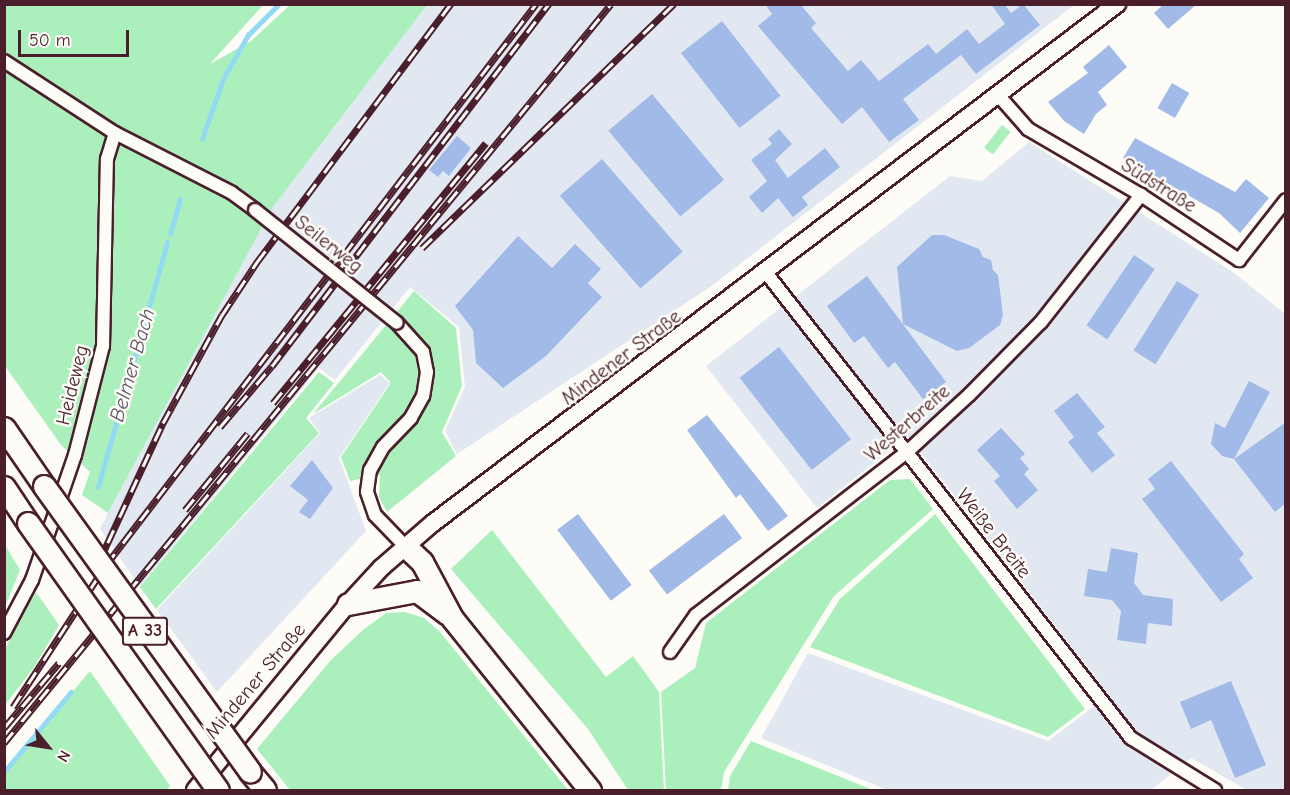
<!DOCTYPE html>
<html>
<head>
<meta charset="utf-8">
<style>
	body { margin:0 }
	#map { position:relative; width:1290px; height:795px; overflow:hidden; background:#fdfcf7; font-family:"Comic Neue",sans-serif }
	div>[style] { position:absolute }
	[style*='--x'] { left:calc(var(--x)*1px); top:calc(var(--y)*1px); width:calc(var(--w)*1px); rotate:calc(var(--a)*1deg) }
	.built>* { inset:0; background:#e1e8f2 }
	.green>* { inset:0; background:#abf0bc; transform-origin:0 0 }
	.stream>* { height:4.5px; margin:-2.25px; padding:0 2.25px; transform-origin:2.25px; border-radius:2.25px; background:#93dbf5 }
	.building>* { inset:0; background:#a1bae7; transform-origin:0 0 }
	.roads { filter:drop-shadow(2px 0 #4a1f2b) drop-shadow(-2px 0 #4a1f2b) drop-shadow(0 2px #4a1f2b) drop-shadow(0 -2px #4a1f2b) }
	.street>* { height:12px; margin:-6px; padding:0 6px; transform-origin:6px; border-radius:6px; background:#fdfcf7 }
	.secondary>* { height:16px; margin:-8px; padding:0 8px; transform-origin:8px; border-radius:8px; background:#fdfcf7 }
	.highway>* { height:21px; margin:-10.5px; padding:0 10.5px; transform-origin:10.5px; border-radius:10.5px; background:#fdfcf7 }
	.rail>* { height:7px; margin-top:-3.5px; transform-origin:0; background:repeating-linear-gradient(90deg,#fdfcf7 0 14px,#4a1f2b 0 28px); box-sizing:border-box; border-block:2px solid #4a1f2b }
	.bridges { filter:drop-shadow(2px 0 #4a1f2b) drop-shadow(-2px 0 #4a1f2b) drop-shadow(0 2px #4a1f2b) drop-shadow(0 -2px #4a1f2b) }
	.street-bridge>* { height:12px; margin:-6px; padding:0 6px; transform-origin:6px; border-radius:6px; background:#fdfcf7 }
	.highway-bridge>* { height:21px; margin:-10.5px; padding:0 10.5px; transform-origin:10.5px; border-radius:10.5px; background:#fdfcf7 }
	span { translate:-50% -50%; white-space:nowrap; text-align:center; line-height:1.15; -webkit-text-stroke:5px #fdfcf7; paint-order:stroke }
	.shield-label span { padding:2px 4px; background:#fdfcf7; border:2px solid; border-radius:4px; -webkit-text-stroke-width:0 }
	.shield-label { font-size:18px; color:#4a1f2b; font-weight:700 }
	.street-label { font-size:20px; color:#4a1f2b }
	.water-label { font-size:21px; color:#605768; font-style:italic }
	.frame { position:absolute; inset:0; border:6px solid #4a1f2b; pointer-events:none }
	.north { position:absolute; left:18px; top:717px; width:60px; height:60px; -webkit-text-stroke:4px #fdfcf7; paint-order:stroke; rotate:120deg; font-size:16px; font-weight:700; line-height:24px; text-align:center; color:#4a1f2b }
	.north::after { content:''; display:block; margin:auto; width:21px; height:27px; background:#4a1f2b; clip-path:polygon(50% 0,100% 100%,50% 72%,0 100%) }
	.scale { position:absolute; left:18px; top:30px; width:111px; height:27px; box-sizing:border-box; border:3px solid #4a1f2b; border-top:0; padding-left:8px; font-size:18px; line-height:21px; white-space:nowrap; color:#4a1f2b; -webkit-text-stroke:4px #fdfcf7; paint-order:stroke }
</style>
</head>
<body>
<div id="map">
	<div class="built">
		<div style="clip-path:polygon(427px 5px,1074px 5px,713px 285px,457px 454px,445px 431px,465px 387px,459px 327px,410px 287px,335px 380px,319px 368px,140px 587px,100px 529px,108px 513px,273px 207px)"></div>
		<div style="clip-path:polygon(1029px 142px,1233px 272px,1285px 314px,1285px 790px,1247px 790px,1191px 758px,1151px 790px,887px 790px,761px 738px,808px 653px,1048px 741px,1109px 695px,908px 436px,817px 508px,706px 366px,950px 176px,982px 181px)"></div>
		<div style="clip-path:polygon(380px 375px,390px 383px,339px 458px,366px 531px,217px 692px,157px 610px,320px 433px,309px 418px)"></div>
	</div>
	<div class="green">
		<div style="clip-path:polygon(4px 5px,263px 5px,210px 64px,251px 41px,290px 5px,427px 5px,273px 207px,108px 513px,82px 495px,90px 472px,61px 445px,5px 366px)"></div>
		<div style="left:1002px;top:125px;width:11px;height:29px;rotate:38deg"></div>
		<div style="clip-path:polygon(414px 291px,456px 328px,462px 386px,442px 432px,456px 456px,387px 512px,379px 497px,380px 475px,350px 481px,341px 457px,391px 383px,381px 372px,313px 414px)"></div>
		<div style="clip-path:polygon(319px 372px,334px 383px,306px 418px,319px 433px,156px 609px,140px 587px)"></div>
		<div style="clip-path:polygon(910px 479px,933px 509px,834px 596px,724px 772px,721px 790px,666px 790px,661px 692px,695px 668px,706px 623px,890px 480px)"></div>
		<div style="clip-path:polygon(935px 514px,1085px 709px,1048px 737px,810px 647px,840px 599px)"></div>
		<div style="clip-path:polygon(492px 530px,606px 677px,633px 656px,659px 692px,664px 790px,628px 790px,588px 729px,451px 569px)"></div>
		<div style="clip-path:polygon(5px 545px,20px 570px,5px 607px,4px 545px)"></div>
		<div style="clip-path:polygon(36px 592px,59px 625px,35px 666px,5px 705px,5px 649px)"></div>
		<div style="clip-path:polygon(405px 612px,424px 618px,440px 632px,568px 790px,290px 790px,257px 749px,331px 660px,363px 630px,386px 613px)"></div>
		<div style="clip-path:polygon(90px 671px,170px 786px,167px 790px,5px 790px,5px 772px)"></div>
		<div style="clip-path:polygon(751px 741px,873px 790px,728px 790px,730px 776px)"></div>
	</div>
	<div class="stream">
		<div style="--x:202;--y:139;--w:64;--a:-70.7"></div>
		<div style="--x:223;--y:79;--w:51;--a:-60.4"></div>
		<div style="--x:248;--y:35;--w:44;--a:-45"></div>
		<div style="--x:170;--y:234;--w:36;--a:-74"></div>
		<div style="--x:98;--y:487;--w:254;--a:-74.2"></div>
		<div style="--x:4;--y:772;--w:104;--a:-50.1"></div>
	</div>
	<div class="building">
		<div style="clip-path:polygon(765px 4px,800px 4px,816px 23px,811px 28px,848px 71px,861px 60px,879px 81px,928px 44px,936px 54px,967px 29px,979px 44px,1005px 24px,991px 4px,1004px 4px,1011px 13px,1023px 4px,1040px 25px,976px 74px,961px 55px,903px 99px,919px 120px,889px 142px,862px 107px,842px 124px,758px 26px,772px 14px)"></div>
		<div style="clip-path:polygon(1164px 4px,1197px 4px,1168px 29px,1154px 13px)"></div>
		<div style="left:722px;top:21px;width:95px;height:52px;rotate:52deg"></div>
		<div style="clip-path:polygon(1109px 45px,1127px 67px,1098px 92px,1107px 105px,1096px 114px,1084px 134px,1064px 121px,1048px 102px,1088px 73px,1083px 67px)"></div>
		<div style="left:1172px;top:83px;width:20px;height:29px;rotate:30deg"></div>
		<div style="left:652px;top:94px;width:112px;height:57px;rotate:50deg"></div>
		<div style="clip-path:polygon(779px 129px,792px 144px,775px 160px,788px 178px,825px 148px,840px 167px,802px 197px,808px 205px,793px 217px,778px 198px,762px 213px,749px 197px,767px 181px,751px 160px,772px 144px,768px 139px)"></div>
		<div style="clip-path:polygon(457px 136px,471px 148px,449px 176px,443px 171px,438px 177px,429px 170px)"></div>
		<div style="clip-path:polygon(1135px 138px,1235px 192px,1246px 179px,1269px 198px,1240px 233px,1219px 213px,1123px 158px)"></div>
		<div style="left:602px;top:159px;width:123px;height:56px;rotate:49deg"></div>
		<div style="clip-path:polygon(932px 235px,944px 235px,979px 249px,983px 257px,991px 260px,993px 270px,998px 275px,1003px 315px,1000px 325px,969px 348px,957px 351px,903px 324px,897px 267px)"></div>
		<div style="clip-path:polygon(518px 236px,552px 268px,575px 244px,601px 269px,588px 283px,602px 297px,546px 356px,503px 388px,476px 363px,473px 330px,455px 306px)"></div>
		<div style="left:1134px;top:255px;width:25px;height:85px;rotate:34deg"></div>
		<div style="clip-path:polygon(867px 276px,946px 382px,923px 399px,895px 362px,888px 368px,864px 336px,854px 343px,827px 306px)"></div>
		<div style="left:1177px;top:281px;width:26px;height:82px;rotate:32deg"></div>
		<div style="left:779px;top:347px;width:117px;height:50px;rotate:52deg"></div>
		<div style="clip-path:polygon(1249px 381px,1270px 392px,1234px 459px,1286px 422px,1286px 503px,1275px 512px,1234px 459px,1222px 456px,1211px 444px,1215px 423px,1225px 428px)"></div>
		<div style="clip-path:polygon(1077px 393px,1105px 427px,1097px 433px,1115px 455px,1092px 473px,1068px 442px,1074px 437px,1054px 411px)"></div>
		<div style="clip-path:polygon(707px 415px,788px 516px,768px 531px,740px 494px,736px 498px,687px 430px)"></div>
		<div style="clip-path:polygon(1001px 428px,1025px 454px,1020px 458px,1029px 469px,1024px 474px,1038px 490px,1017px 509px,994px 481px,1000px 476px,977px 450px)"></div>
		<div style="clip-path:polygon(312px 460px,333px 488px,310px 519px,299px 512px,308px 500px,290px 486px)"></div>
		<div style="clip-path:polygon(1171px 461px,1244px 554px,1239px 559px,1253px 578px,1221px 602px,1142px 499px,1155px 489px,1148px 479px)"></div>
		<div style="left:578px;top:514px;width:89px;height:26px;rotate:53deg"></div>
		<div style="left:724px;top:514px;width:30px;height:94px;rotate:53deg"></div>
		<div style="clip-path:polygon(1111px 548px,1138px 553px,1134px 583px,1143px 595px,1173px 599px,1172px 626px,1148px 623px,1146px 644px,1117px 640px,1121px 611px,1112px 600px,1084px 596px,1088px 569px,1107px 572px)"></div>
		<div style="clip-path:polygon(1231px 681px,1266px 765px,1235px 778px,1211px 720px,1191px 729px,1180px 702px)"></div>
	</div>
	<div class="roads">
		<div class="street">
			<div style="--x:4;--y:61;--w:132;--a:33"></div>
			<div style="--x:115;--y:133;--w:131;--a:27.1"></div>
			<div style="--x:232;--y:193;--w:29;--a:36"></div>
			<div style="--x:999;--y:96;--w:44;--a:48.7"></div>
			<div style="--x:1028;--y:129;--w:131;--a:30.3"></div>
			<div style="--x:1141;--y:195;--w:118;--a:33.6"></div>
			<div style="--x:1239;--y:260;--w:76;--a:-51.9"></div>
			<div style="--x:767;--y:274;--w:590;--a:51.89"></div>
			<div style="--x:1131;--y:738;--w:99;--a:31.8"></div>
			<div style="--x:397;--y:323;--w:39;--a:48"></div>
			<div style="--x:423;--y:352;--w:20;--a:79"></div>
			<div style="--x:427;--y:372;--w:24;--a:99"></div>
			<div style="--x:423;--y:396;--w:25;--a:119"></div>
			<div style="--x:411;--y:418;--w:40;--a:134"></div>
			<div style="--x:383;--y:447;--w:26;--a:119"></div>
			<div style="--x:370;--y:470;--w:22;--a:98"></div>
			<div style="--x:367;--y:492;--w:24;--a:71"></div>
			<div style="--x:375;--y:515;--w:45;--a:45.9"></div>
			<div style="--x:4;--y:633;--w:60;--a:-62.2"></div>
			<div style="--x:32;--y:580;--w:58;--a:-70.9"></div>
			<div style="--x:51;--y:525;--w:74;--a:-71.1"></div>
			<div style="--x:75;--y:455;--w:113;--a:-75.6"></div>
			<div style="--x:103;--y:346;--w:187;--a:-88.8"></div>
			<div style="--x:107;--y:159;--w:27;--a:-73"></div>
			<div style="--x:670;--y:652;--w:45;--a:-54.9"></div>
			<div style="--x:696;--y:615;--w:267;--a:-37.7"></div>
			<div style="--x:907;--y:452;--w:84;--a:-42.6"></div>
			<div style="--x:969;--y:395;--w:103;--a:-45.4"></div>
			<div style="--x:1041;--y:322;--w:162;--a:-51.8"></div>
		</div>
		<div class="secondary">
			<div style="--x:195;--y:790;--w:241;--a:-50.6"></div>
			<div style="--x:348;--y:604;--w:49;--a:-47.5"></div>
			<div style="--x:381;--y:568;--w:69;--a:-40.9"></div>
			<div style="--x:433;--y:523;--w:859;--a:-37.19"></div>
		</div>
		<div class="highway">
			<div style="--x:4;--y:428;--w:70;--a:55.4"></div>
			<div style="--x:4;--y:487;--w:43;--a:56.3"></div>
			<div style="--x:406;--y:547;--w:22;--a:43"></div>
			<div style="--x:422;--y:562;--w:64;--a:61.8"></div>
			<div style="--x:452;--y:618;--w:221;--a:51.3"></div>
			<div style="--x:348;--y:604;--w:70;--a:-10.7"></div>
			<div style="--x:417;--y:591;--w:38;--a:37"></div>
			<div style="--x:250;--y:772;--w:23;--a:50"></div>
		</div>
	</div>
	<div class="rail">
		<div style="--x:422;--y:248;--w:351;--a:-44.1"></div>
		<div style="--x:273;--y:403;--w:336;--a:-50.7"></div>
		<div style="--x:220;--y:427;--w:80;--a:-49.6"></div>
		<div style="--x:272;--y:366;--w:456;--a:-52.6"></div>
		<div style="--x:185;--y:510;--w:99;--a:-50.7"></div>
		<div style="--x:96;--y:568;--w:160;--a:-65.2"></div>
		<div style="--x:163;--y:423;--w:123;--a:-61.4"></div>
		<div style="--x:222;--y:315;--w:64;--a:-56.6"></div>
		<div style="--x:257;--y:262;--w:323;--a:-53.1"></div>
		<div style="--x:13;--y:707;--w:170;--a:-56.8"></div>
		<div style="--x:106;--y:565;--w:707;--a:-52.53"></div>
		<div style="--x:4;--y:728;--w:85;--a:-49.8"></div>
		<div style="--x:4;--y:743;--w:956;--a:-50.6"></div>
	</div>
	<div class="bridges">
		<div class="street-bridge">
			<div style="--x:255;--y:210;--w:181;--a:38.5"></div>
		</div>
		<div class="highway-bridge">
			<div style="--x:44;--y:486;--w:352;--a:54.2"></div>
			<div style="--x:28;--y:523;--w:328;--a:54.6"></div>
		</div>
	</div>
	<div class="shield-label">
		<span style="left:145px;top:631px">A 33</span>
	</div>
	<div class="street-label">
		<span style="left:1159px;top:185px;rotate:32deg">Südstraße</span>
		<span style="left:329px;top:244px;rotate:38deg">Seilerweg</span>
		<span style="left:621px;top:357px;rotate:-37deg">Mindener Straße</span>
		<span style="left:72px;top:385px;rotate:-76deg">Heideweg</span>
		<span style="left:907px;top:423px;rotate:-41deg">Westerbreite</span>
		<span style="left:994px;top:533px;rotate:52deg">Weiße Breite</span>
		<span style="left:255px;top:681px;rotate:-50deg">Mindener Straße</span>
	</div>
	<div class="water-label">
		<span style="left:132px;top:365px;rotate:-74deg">Belmer Bach</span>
	</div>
	<div class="frame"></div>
	<div class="north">N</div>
	<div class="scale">50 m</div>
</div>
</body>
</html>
